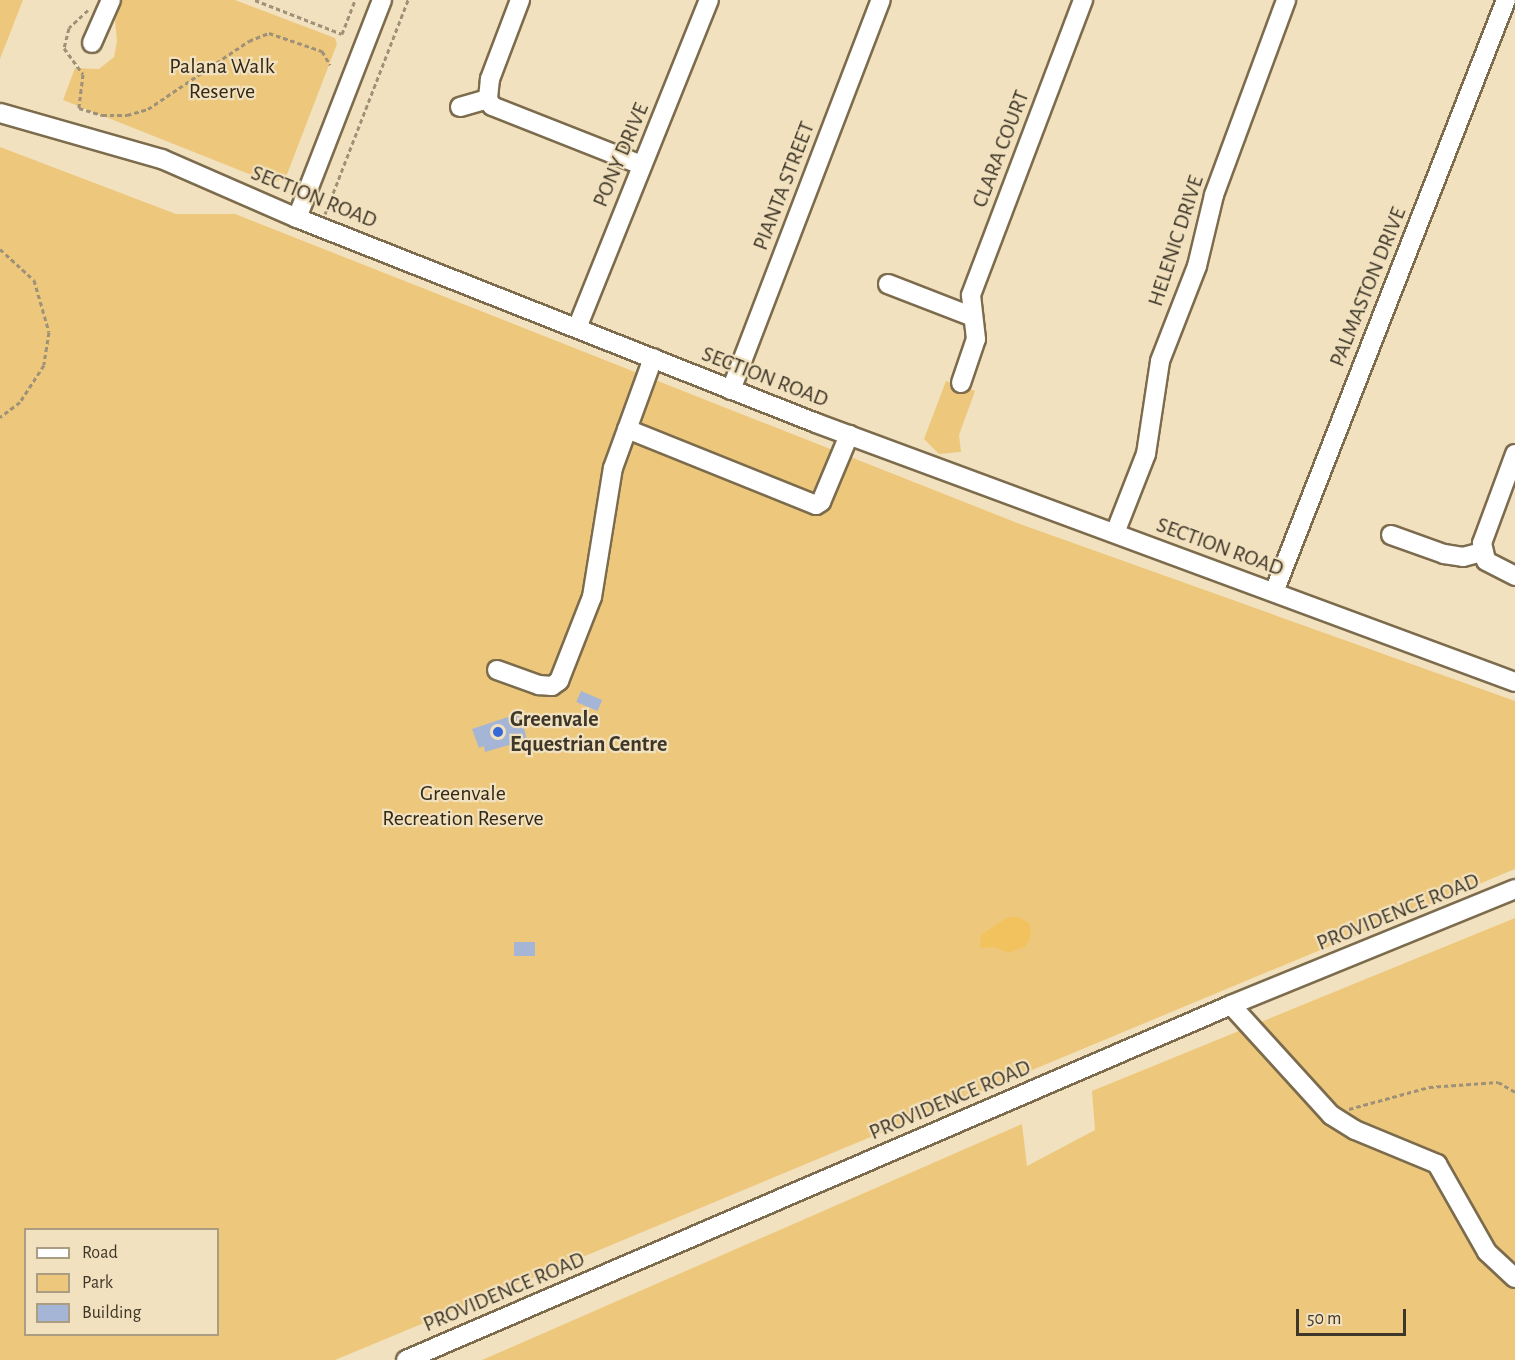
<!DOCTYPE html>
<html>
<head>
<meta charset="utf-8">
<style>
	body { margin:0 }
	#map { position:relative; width:1515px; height:1360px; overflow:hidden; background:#f2e1be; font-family:"Alegreya Sans",sans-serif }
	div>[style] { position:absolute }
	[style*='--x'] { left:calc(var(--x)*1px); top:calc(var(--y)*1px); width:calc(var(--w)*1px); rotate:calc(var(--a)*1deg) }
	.green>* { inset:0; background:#edc87c }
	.water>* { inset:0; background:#f2c25e }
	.building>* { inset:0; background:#a5b5d5; transform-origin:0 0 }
	.path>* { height:3px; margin-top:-1.5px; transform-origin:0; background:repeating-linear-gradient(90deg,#9e9178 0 4.5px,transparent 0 7.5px) }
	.roads { filter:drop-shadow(2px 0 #7c6c4d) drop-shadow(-2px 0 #7c6c4d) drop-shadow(0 2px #7c6c4d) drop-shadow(0 -2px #7c6c4d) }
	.minor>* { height:18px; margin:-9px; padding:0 9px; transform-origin:9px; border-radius:9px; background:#fff }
	.dots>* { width:16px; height:16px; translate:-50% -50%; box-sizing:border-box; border:3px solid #f2e1be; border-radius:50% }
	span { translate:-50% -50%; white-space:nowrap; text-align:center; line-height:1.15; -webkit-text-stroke:4.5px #f2e1be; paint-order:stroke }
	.park-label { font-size:22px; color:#312817 }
	.street-label { font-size:22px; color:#3d3629 }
	.poi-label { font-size:22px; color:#3d3629; font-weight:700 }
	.left { translate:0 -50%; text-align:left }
	.legend { position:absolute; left:24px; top:1228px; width:195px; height:108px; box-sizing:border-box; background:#f2e1be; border:2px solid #aa9d82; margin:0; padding:8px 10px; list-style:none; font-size:18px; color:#3d3629 }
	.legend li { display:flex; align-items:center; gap:12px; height:30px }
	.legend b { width:30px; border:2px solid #aa9d82 }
	.scale { position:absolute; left:1296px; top:1309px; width:110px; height:27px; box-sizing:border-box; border:3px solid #3d3629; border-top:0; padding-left:8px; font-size:18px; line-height:21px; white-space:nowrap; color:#3d3629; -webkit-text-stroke:4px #f2e1be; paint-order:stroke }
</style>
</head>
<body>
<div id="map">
	<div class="green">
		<div style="clip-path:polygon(0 0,23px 0,0 59px)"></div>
		<div style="clip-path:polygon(122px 0,235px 0,335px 38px,337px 44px,286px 177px,272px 183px,63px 100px,75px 68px,99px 69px,114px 57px,117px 41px,115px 21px)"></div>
		<div style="clip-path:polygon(evenodd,0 147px,176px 214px,235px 214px,1020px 524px,1515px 701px,1515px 869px,335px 1360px,0 1360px,0 147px,26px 1230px,218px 1230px,218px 1334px,26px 1334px,26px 1230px)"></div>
		<div style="clip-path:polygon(946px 381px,975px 391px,959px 435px,961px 452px,939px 454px,924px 439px)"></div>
		<div style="clip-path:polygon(1515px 918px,1515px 1360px,482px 1360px,1022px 1124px,1027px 1166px,1095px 1130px,1092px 1091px)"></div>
	</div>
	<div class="water">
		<div style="clip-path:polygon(1008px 917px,1019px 917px,1029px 923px,1031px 935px,1026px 946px,1009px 953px,994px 947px,980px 948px,981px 935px)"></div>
	</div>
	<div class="building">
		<div style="left:581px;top:691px;width:23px;height:12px;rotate:23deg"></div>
		<div style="clip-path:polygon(520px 713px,527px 740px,485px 752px,484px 746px,479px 748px,472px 729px)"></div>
		<div style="left:514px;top:942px;width:21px;height:14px"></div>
	</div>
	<div class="path">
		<div style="--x:255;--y:0;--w:93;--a:21.3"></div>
		<div style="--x:342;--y:34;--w:36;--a:-69"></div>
		<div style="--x:88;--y:10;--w:26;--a:137"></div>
		<div style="--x:69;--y:28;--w:21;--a:104"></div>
		<div style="--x:64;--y:48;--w:32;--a:54"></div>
		<div style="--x:83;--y:74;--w:34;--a:97"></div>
		<div style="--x:79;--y:108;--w:24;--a:17"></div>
		<div style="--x:102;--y:115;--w:25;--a:0"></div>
		<div style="--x:127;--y:115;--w:22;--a:-16"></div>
		<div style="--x:148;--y:109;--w:122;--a:-34"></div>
		<div style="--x:249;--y:41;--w:22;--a:-22"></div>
		<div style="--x:269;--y:33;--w:56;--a:18.8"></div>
		<div style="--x:322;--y:51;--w:16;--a:60"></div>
		<div style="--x:325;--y:214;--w:230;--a:-68.8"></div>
		<div style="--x:0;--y:249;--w:46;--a:42.4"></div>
		<div style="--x:34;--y:280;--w:54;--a:73.9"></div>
		<div style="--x:49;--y:332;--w:33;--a:99"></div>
		<div style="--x:44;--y:365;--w:44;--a:123"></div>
		<div style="--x:20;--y:402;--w:25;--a:143"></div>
		<div style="--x:1349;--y:1109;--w:83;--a:-15.4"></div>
		<div style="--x:1429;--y:1087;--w:69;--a:-4.1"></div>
		<div style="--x:1498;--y:1082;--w:20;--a:30"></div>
	</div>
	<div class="roads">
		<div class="minor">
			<div style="--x:520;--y:0;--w:85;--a:110.8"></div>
			<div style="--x:490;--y:79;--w:20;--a:96"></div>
			<div style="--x:488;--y:99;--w:8;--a:60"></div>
			<div style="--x:492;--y:106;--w:161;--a:21.5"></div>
			<div style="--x:92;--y:43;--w:47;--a:-66.2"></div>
			<div style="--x:460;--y:107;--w:29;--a:-16"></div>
			<div style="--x:0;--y:113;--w:168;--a:15.9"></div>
			<div style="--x:162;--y:159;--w:147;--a:23.6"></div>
			<div style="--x:297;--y:218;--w:558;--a:21.55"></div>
			<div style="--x:816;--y:423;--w:745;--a:20.33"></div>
			<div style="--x:297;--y:218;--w:234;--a:-68.7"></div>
			<div style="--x:888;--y:284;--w:91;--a:21.2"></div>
			<div style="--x:577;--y:328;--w:354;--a:-68.1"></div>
			<div style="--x:961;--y:383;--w:46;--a:-71.2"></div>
			<div style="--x:976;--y:339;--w:44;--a:-96.5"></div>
			<div style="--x:971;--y:295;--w:316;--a:-69.2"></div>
			<div style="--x:731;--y:390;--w:418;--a:-69"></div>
			<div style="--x:627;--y:429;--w:204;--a:21.9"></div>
			<div style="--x:816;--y:505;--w:6;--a:-31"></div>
			<div style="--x:821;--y:502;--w:73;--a:-67.3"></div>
			<div style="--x:1515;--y:454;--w:95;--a:110.3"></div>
			<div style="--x:1482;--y:543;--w:18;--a:77"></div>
			<div style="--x:1486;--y:561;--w:33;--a:27"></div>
			<div style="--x:1115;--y:533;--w:85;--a:-68.6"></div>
			<div style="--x:1146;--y:454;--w:94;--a:-81.4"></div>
			<div style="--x:1160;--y:361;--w:102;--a:-68.7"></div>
			<div style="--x:1197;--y:266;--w:73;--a:-76.5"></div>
			<div style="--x:1214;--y:195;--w:208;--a:-69.7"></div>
			<div style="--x:1391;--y:535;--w:56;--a:19.7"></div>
			<div style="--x:1444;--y:554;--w:19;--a:9"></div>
			<div style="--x:1463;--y:557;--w:20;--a:-15"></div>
			<div style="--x:1274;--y:592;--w:636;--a:-68.6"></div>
			<div style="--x:497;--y:670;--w:45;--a:19.7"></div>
			<div style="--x:539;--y:685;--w:13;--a:4"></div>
			<div style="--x:552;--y:686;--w:9;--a:-36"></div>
			<div style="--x:559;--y:681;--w:90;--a:-68.6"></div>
			<div style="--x:592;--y:597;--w:131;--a:-80.8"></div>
			<div style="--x:613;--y:468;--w:117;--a:-70"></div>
			<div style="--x:1231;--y:1005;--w:149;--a:47.7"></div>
			<div style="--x:1331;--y:1115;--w:28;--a:32"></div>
			<div style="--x:1355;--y:1130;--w:89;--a:22.5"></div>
			<div style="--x:1437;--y:1164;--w:101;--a:60.4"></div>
			<div style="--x:1487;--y:1252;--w:38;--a:43"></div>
			<div style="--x:406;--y:1360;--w:898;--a:-23.28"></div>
			<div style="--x:1231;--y:1005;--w:307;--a:-22.2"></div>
		</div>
	</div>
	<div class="dots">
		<div style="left:498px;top:732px;background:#3668d7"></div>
	</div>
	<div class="park-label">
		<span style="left:222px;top:79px">Palana Walk<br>Reserve</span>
		<span style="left:463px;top:806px">Greenvale<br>Recreation Reserve</span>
	</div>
	<div class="street-label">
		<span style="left:1001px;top:149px;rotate:-69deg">CLARA COURT</span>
		<span style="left:621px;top:155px;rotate:-67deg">PONY DRIVE</span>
		<span style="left:784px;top:186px;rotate:-69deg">PIANTA STREET</span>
		<span style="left:314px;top:197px;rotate:22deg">SECTION ROAD</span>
		<span style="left:1176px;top:241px;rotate:-72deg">HELENIC DRIVE</span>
		<span style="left:1368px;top:287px;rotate:-68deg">PALMASTON DRIVE</span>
		<span style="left:765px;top:377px;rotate:21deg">SECTION ROAD</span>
		<span style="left:1220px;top:547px;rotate:20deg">SECTION ROAD</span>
		<span style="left:1398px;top:912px;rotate:-22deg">PROVIDENCE ROAD</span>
		<span style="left:950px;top:1100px;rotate:-23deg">PROVIDENCE ROAD</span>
		<span style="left:504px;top:1292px;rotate:-23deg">PROVIDENCE ROAD</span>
	</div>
	<div class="poi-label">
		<span class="left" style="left:510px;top:732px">Greenvale<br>Equestrian Centre</span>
	</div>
	<ul class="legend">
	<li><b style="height:8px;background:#fff"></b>Road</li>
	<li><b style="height:16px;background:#edc87c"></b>Park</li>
	<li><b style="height:16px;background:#a5b5d5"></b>Building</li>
	</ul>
	<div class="scale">50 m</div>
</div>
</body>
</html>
